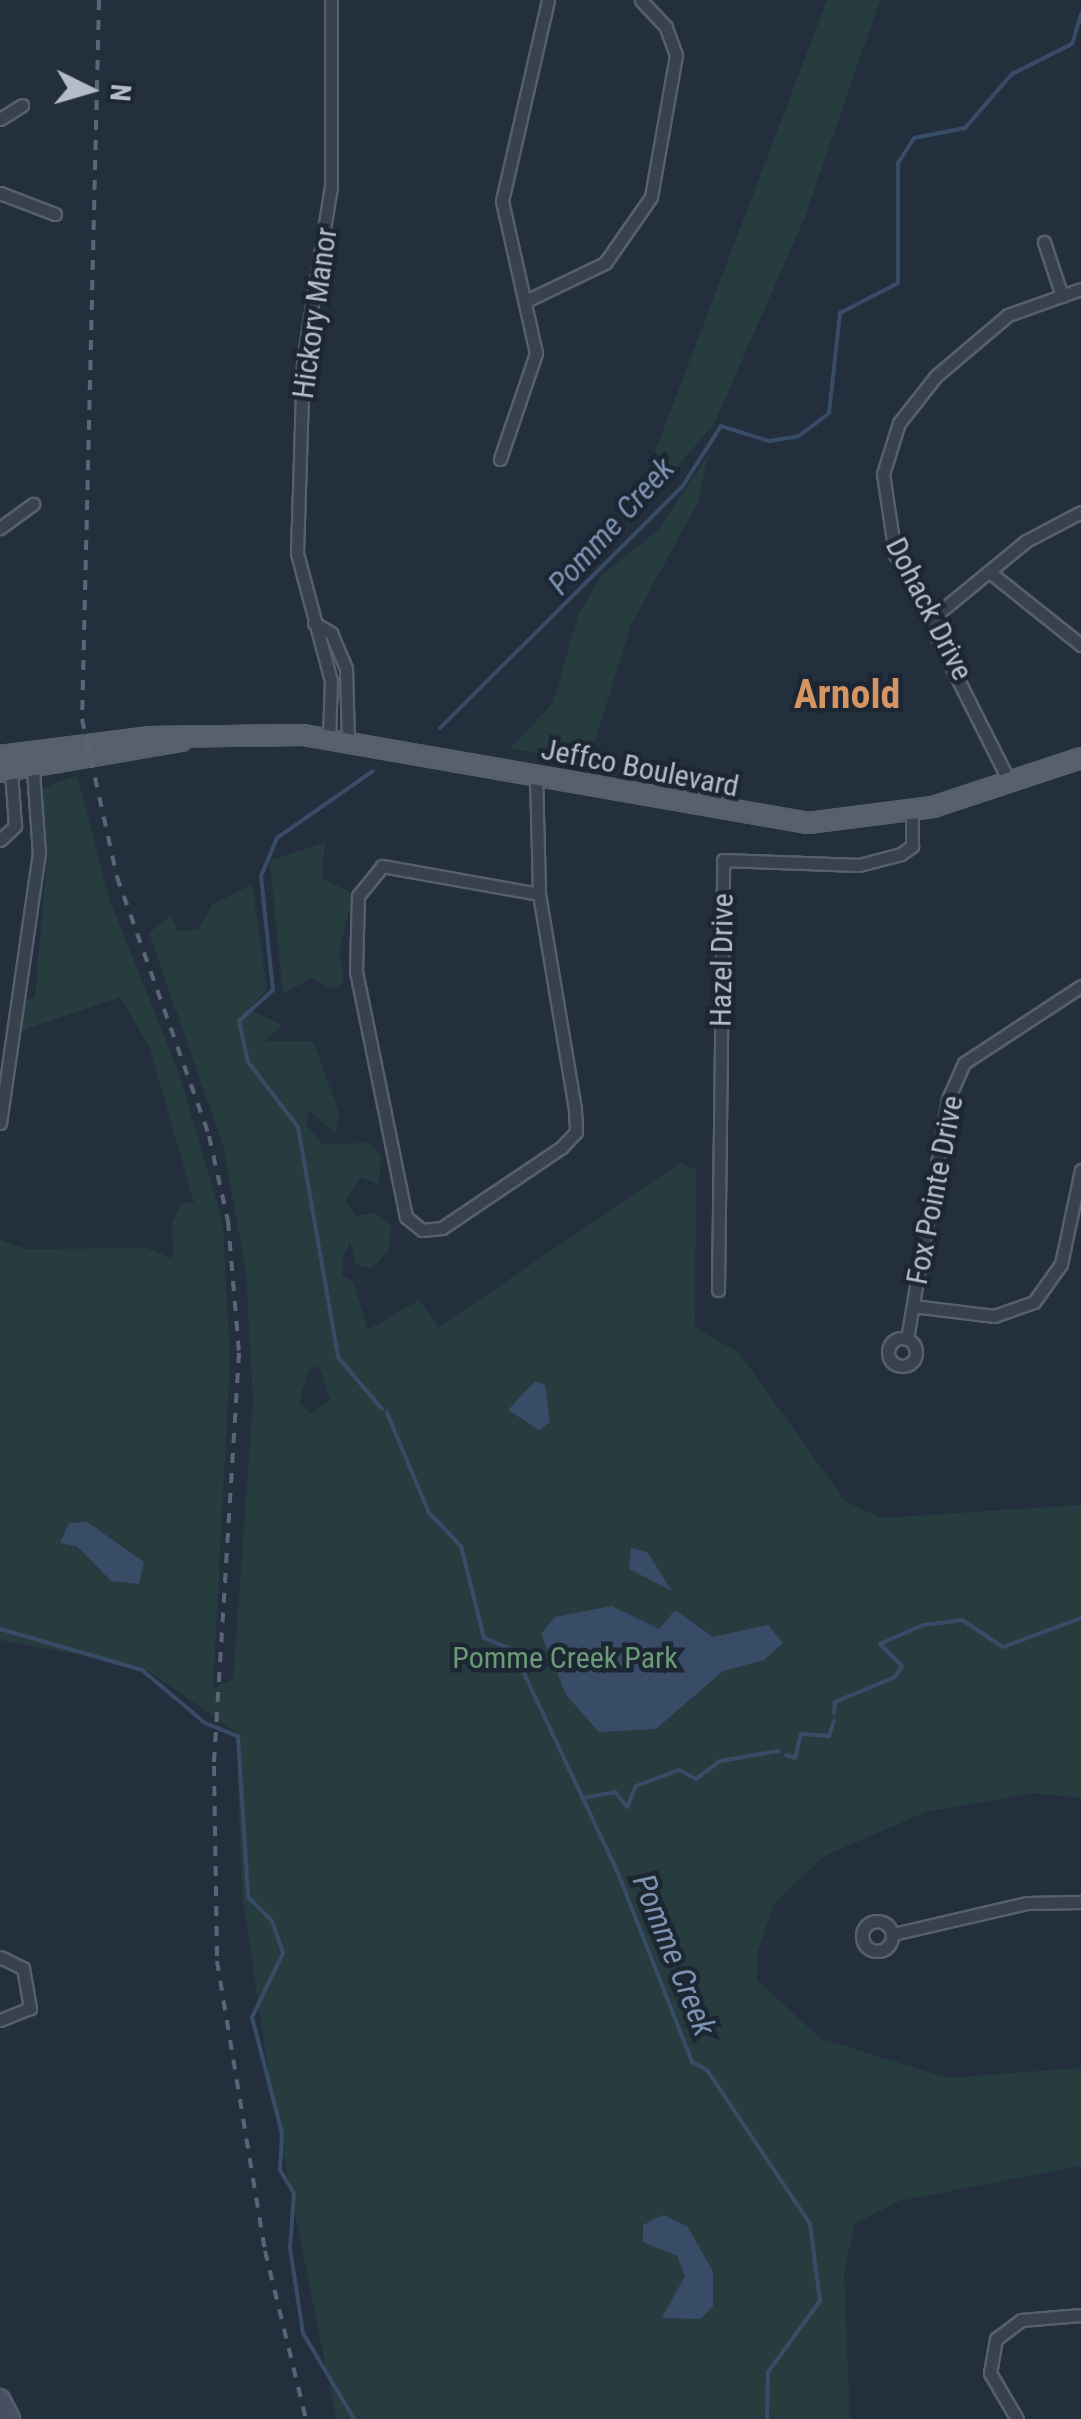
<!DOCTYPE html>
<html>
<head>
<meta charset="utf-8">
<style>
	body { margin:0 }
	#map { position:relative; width:1081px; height:2419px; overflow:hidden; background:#242f3e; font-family:"Roboto Condensed",sans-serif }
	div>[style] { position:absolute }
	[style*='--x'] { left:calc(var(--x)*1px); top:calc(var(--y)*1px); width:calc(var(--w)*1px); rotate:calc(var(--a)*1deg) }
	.green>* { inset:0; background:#263c3f }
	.water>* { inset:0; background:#394c67 }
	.stream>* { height:4px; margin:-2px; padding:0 2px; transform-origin:2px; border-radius:2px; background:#394c67 }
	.roads { filter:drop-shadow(2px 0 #565f6c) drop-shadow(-2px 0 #565f6c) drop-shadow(0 2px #565f6c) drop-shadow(0 -2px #565f6c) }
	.street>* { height:11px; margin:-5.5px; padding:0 5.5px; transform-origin:5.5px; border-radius:5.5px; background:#38414e }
	.street>.ring { margin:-5.5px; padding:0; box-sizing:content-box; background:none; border:11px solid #38414e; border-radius:50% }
	.secondary>* { height:18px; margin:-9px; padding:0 9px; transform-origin:9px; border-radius:9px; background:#465061 }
	.primary>* { height:18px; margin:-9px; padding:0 9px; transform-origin:9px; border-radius:9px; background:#56606e }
	.rail>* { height:4px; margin-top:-2px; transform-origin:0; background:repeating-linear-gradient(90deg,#5a6575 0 10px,transparent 0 20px) }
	span { translate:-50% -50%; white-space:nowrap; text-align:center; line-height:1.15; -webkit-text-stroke:9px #1d2633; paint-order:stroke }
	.street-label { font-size:30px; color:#b4bcc9 }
	.park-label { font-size:30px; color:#6b9a76 }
	.water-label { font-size:32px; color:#7c92b1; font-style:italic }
	.district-label { font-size:40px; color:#d59563; font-weight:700 }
	.north { position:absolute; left:40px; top:40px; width:100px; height:100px; -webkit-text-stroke:8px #1d2633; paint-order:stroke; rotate:95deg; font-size:28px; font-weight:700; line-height:40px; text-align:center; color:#b4bcc9 }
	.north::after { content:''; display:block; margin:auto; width:35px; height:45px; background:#b4bcc9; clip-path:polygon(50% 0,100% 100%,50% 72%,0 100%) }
</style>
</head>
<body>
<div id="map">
	<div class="green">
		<div style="clip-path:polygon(827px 0,880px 0,804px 219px,714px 424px,627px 525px)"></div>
		<div style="clip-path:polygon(708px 455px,698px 502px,631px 625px,588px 763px,510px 748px,553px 703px,578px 615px,601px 576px,657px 531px)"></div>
		<div style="clip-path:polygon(evenodd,77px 775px,110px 901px,179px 1073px,223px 1224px,230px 1359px,213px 1688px,233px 1680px,253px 1401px,246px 1273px,224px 1148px,149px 933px,171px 915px,178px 931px,198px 930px,212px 905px,252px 884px,267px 989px,249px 1009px,282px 1025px,265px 1041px,313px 1041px,339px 1113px,335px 1133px,309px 1110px,306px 1124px,322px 1144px,369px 1143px,381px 1156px,379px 1185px,361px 1177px,345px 1201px,356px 1216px,375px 1213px,391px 1226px,389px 1250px,371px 1269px,356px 1264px,350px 1242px,344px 1254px,342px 1276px,353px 1281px,368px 1330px,419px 1300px,439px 1327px,680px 1163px,696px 1169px,695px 1327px,739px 1353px,845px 1501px,881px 1518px,1081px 1505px,1081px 1798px,1033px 1793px,926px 1812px,824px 1856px,774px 1904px,758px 1951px,757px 1980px,820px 2038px,947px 2078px,1081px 2068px,1081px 2166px,899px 2201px,855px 2224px,844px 2272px,850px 2419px,336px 2419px,271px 2092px,242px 1891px,236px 1732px,141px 1666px,0 1640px,0 1240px,26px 1249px,147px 1248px,173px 1259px,172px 1223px,182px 1203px,194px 1203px,150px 1048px,120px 997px,21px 1031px,26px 1000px,35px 998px,47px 857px,41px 789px,77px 775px,319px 1366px,330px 1400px,311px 1414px,299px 1402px,309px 1370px,319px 1366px)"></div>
		<div style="clip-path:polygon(325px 842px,322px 878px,353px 894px,339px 952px,344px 982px,332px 989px,311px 978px,283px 994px,270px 861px)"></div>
	</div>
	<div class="water">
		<div style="clip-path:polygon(535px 1381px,545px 1385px,550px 1422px,539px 1430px,508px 1410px)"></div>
		<div style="clip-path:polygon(87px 1522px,144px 1562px,139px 1584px,111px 1581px,77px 1546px,60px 1543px,69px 1523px)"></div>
		<div style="clip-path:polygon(631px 1548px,647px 1552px,672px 1591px,629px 1569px)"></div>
		<div style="clip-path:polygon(612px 1606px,659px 1629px,675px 1610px,713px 1637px,768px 1625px,783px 1643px,764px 1660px,723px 1671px,656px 1729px,599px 1732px,566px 1695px,541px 1634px,555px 1617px)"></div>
		<div style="clip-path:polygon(663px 2215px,688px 2227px,713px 2272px,713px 2306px,701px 2319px,662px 2318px,685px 2276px,677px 2256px,643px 2242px,643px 2225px)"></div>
	</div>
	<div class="stream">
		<div style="--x:440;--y:728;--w:342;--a:-44.9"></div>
		<div style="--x:682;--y:487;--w:72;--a:-57.4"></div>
		<div style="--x:721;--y:426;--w:50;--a:17.4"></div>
		<div style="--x:769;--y:441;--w:30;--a:-9"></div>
		<div style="--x:799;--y:436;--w:38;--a:-37"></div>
		<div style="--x:829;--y:413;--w:101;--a:-83.7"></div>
		<div style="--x:840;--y:313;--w:65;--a:-27.3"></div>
		<div style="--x:898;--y:283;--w:120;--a:-90"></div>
		<div style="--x:898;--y:163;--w:30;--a:-57"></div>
		<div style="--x:914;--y:138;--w:52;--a:-11.1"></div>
		<div style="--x:965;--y:128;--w:72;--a:-49"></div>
		<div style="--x:1012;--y:74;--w:67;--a:-26.6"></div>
		<div style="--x:1072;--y:44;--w:31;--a:-73"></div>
		<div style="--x:373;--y:771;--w:117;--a:145.1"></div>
		<div style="--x:277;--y:838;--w:41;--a:112.8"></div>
		<div style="--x:261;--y:876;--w:115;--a:84"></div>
		<div style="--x:273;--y:990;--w:46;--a:137.6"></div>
		<div style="--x:239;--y:1021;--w:42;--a:77.6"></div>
		<div style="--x:248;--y:1062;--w:82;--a:52.4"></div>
		<div style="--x:298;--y:1127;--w:233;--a:80.1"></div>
		<div style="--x:338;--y:1357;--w:68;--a:49.8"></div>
		<div style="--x:387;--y:1413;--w:108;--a:67.2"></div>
		<div style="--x:429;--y:1513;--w:46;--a:45.9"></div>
		<div style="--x:461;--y:1546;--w:95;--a:76"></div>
		<div style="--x:484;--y:1638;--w:27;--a:22"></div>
		<div style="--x:0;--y:1629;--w:148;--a:16.1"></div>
		<div style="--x:142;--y:1670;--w:82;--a:40.1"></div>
		<div style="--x:205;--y:1723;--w:35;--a:22"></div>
		<div style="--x:238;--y:1736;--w:161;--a:86.4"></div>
		<div style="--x:248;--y:1897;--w:34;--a:45"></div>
		<div style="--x:272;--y:1921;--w:34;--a:71"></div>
		<div style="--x:283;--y:1953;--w:71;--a:115.8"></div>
		<div style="--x:252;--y:2017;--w:120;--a:75.5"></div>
		<div style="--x:282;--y:2133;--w:37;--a:93"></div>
		<div style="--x:280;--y:2170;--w:27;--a:59"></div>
		<div style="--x:294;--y:2193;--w:55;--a:94.2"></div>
		<div style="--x:290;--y:2248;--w:86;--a:81.3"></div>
		<div style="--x:303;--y:2333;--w:100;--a:59.3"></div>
		<div style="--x:514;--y:1652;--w:244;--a:64.8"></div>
		<div style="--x:618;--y:1873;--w:203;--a:68.6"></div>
		<div style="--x:692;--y:2062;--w:17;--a:28"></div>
		<div style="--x:707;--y:2070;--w:185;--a:56.2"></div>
		<div style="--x:810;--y:2224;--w:78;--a:82.6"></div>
		<div style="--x:820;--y:2301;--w:88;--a:126.2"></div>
		<div style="--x:768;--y:2372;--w:47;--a:91.2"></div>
		<div style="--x:834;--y:1713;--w:11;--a:-85"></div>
		<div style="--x:835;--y:1702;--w:65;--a:-22.6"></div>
		<div style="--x:895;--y:1677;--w:13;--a:-58"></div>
		<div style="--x:902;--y:1666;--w:31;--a:-135"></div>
		<div style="--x:880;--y:1644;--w:47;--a:-23.8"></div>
		<div style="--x:923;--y:1625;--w:39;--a:-7"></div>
		<div style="--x:962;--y:1620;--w:49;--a:33.4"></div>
		<div style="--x:1003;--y:1647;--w:83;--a:-20.4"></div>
		<div style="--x:786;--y:1755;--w:9;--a:18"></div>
		<div style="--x:795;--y:1758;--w:25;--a:-76"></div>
		<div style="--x:801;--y:1734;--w:28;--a:4"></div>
		<div style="--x:829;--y:1736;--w:16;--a:-72"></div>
		<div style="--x:582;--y:1798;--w:34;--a:-10"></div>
		<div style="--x:615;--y:1792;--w:19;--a:51"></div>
		<div style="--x:627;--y:1807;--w:23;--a:-67"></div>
		<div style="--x:636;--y:1786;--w:46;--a:-20.4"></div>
		<div style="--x:679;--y:1770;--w:19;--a:28"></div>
		<div style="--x:696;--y:1779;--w:30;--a:-37"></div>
		<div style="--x:720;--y:1761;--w:59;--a:-9.8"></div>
	</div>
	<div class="roads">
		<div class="street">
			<div style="--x:0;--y:119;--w:26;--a:-32"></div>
			<div style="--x:0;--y:193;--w:59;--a:20.9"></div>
			<div style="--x:1044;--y:242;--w:57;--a:71.6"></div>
			<div style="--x:530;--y:299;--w:83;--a:-25.6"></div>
			<div style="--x:605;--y:263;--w:80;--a:-55.1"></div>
			<div style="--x:651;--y:197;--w:144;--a:-80"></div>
			<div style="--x:676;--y:55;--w:30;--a:-110"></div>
			<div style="--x:666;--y:27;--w:37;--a:-133"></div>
			<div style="--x:500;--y:459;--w:112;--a:-71.2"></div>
			<div style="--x:536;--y:353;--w:156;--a:-102.6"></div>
			<div style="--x:502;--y:201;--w:206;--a:-77.1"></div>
			<div style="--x:0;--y:528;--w:41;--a:-36"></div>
			<div style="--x:992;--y:574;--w:114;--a:38.6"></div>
			<div style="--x:931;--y:619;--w:123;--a:-39.4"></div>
			<div style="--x:1026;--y:541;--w:62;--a:-27.8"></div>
			<div style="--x:314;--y:623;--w:20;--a:30"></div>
			<div style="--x:331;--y:633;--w:39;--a:67"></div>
			<div style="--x:346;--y:669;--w:71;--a:88.4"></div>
			<div style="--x:329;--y:738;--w:57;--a:-88"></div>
			<div style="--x:331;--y:681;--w:132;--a:-104.9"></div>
			<div style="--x:297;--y:553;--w:192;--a:-88.2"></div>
			<div style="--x:303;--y:361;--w:176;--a:-80.9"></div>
			<div style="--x:331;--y:187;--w:187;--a:-90"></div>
			<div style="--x:536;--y:776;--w:118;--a:88.5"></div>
			<div style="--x:1010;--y:783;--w:256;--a:-116.7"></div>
			<div style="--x:895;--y:554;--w:81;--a:-98.5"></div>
			<div style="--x:883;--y:474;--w:53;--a:-72.6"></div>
			<div style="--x:899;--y:423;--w:60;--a:-51.8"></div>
			<div style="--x:936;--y:376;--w:94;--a:-40.3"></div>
			<div style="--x:1008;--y:315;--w:77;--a:-19.6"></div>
			<div style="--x:0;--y:840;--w:21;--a:-43"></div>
			<div style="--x:15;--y:826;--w:55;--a:-94.2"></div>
			<div style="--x:382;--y:866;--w:159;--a:10.1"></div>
			<div style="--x:539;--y:894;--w:219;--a:80.5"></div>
			<div style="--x:575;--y:1110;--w:22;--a:87"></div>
			<div style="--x:576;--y:1132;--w:21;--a:133"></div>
			<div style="--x:562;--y:1147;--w:145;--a:146"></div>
			<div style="--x:442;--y:1228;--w:20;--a:174"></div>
			<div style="--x:422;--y:1230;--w:21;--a:-141"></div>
			<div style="--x:406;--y:1217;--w:250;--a:-101.5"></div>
			<div style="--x:356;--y:972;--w:76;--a:-88.5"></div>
			<div style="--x:358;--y:896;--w:38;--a:-51"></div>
			<div style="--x:0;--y:1123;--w:272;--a:-81.8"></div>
			<div style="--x:39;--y:854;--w:84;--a:-94.1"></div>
			<div style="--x:718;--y:1290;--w:430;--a:-89.3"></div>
			<div style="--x:723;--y:860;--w:136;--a:2.1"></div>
			<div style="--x:859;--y:865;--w:43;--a:-14.7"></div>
			<div style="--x:901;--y:854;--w:14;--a:-36"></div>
			<div style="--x:912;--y:846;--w:34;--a:-90"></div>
			<div style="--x:913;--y:1306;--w:82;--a:7"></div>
			<div style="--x:994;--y:1316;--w:42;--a:-19.3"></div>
			<div style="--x:1034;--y:1302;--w:47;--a:-54.6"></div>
			<div style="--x:1061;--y:1264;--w:96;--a:-78"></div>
			<div class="ring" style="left:888px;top:1338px;width:17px;height:17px"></div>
			<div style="--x:907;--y:1339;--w:243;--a:-80.3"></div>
			<div style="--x:948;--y:1099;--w:39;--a:-66"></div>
			<div style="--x:964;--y:1063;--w:140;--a:-33.3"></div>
			<div class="ring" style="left:862px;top:1921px;width:19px;height:19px"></div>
			<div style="--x:893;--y:1934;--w:138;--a:-13"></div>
			<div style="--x:1027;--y:1903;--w:54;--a:-1.1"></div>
			<div style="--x:0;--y:1957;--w:25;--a:26"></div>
			<div style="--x:23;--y:1968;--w:41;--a:80.1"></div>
			<div style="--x:30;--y:2008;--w:32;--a:158"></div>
			<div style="--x:1017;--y:2419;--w:53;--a:-120.4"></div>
			<div style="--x:990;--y:2373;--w:35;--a:-80"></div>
			<div style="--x:996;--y:2339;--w:31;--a:-37"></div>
			<div style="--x:1021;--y:2320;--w:60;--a:-4.8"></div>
		</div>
		<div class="secondary">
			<div style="--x:0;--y:2399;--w:22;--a:63"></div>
		</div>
		<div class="primary">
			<div style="--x:0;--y:756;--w:152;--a:-7.2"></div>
			<div style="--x:151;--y:737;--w:152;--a:-0.8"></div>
			<div style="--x:303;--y:735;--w:513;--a:9.88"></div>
			<div style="--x:808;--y:823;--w:126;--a:-7.3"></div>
			<div style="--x:933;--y:807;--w:156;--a:-18.3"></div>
			<div style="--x:0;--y:772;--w:184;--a:-9.7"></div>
		</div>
	</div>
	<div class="rail">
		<div style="--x:99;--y:0;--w:719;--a:91.35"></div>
		<div style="--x:82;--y:719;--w:162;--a:77.5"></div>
		<div style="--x:117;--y:877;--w:275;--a:70.4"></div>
		<div style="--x:209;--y:1136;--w:87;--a:77.4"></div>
		<div style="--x:228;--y:1221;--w:132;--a:85.2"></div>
		<div style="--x:239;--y:1353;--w:414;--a:93.5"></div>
		<div style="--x:214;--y:1766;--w:195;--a:89.1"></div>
		<div style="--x:217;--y:1961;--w:294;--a:80.6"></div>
		<div style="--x:265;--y:2251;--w:173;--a:76.3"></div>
	</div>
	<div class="street-label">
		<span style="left:315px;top:313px;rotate:-82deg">Hickory Manor</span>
		<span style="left:929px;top:609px;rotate:63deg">Dohack Drive</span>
		<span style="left:640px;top:768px;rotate:11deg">Jeffco Boulevard</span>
		<span style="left:722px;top:960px;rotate:-89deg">Hazel Drive</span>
		<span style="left:935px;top:1190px;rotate:-79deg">Fox Pointe Drive</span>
	</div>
	<div class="park-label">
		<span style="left:565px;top:1658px">Pomme Creek Park</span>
	</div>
	<div class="water-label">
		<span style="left:611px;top:526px;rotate:-48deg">Pomme Creek</span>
		<span style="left:674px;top:1955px;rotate:68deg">Pomme Creek</span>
	</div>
	<div class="district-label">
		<span style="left:847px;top:695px">Arnold</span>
	</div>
	<div class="north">N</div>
</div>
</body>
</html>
